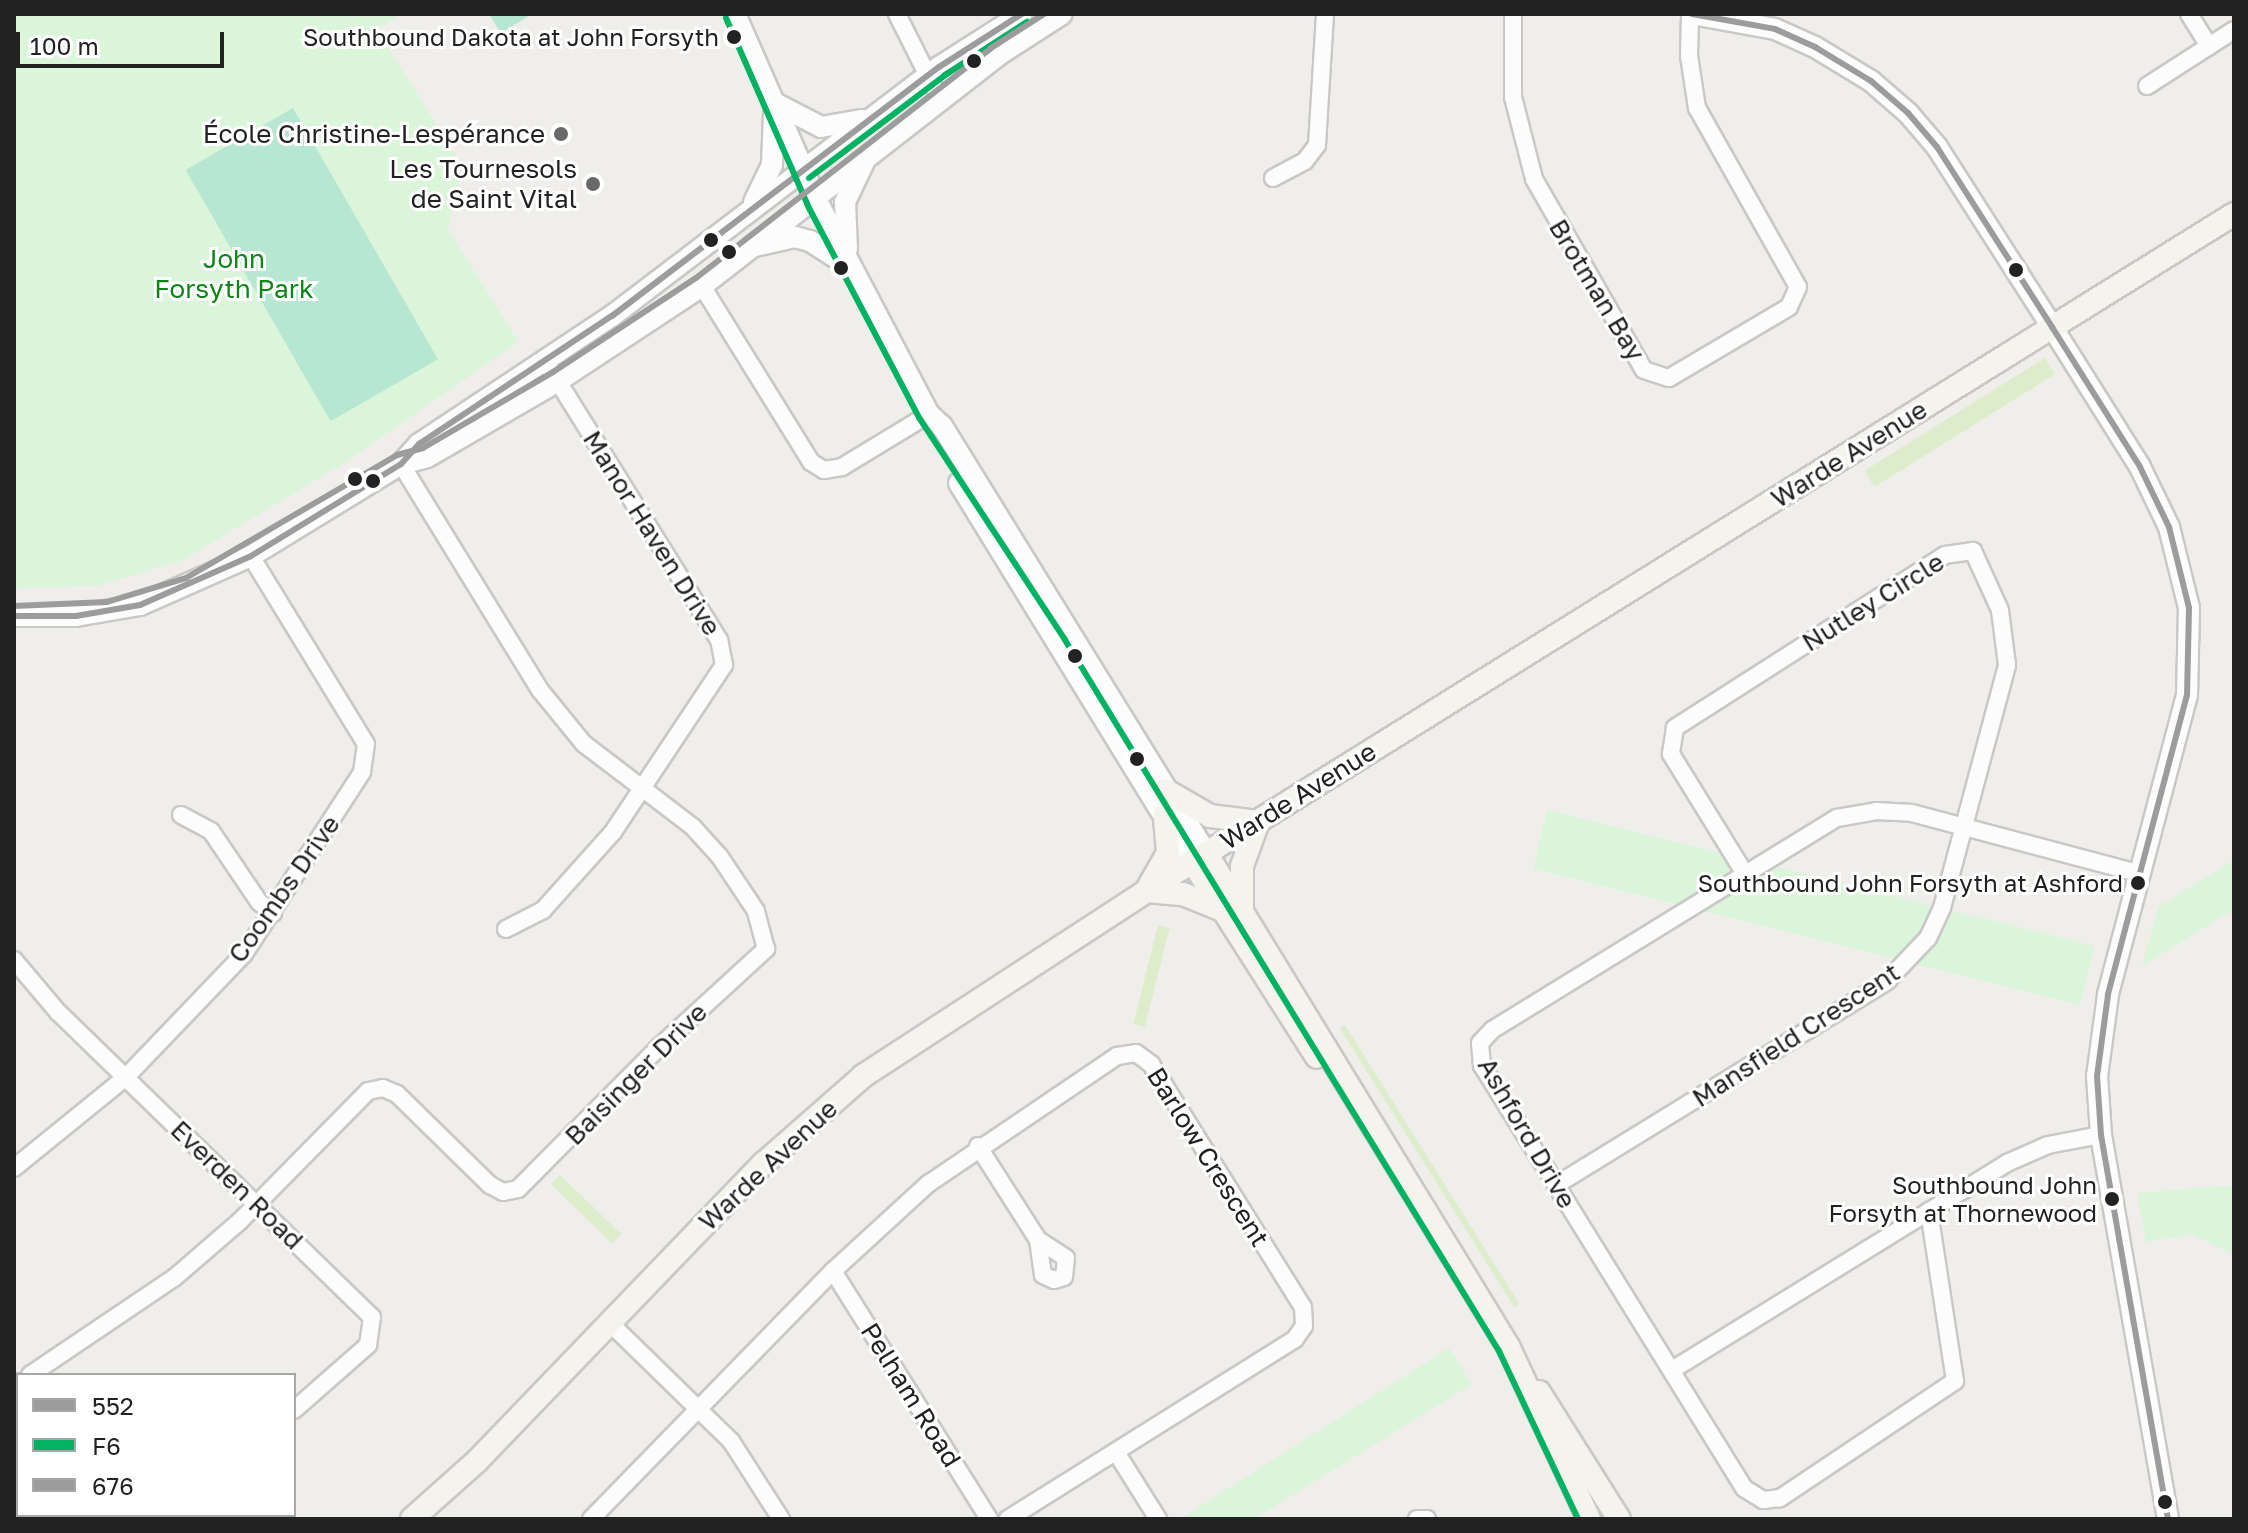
<!DOCTYPE html>
<html>
<head>
<meta charset="utf-8">
<style>
	body { margin:0 }
	#map { position:relative; width:2248px; height:1533px; overflow:hidden; background:#f0eeeb; font-family:"Golos Text",sans-serif }
	div>[style] { position:absolute }
	[style*='--x'] { left:calc(var(--x)*1px); top:calc(var(--y)*1px); width:calc(var(--w)*1px); rotate:calc(var(--a)*1deg) }
	.grass>* { inset:0; background:#ddeccb; transform-origin:0 0 }
	.park>* { inset:0; background:#daf5da; transform-origin:0 0 }
	.pitch>* { inset:0; background:#b7e6d2; transform-origin:0 0 }
	.roads { filter:drop-shadow(2px 0 #c9c8c7) drop-shadow(-2px 0 #c9c8c7) drop-shadow(0 2px #c9c8c7) drop-shadow(0 -2px #c9c8c7) }
	.minor>* { height:16px; margin:-8px; padding:0 8px; transform-origin:8px; border-radius:8px; background:#fdfcfc }
	.tertiary>* { height:20px; margin:-10px; padding:0 10px; transform-origin:10px; border-radius:10px; background:#fdfcfc }
	.secondary>* { height:22px; margin:-11px; padding:0 11px; transform-origin:11px; border-radius:11px; background:#f4f4ed }
	.bus-1>* { height:6px; margin:-3px; padding:0 3px; transform-origin:3px; border-radius:3px; background:#9c9c9c }
	.bus-2>* { height:6px; margin:-3px; padding:0 3px; transform-origin:3px; border-radius:3px; background:#00b262 }
	.bus-3>* { height:6px; margin:-3px; padding:0 3px; transform-origin:3px; border-radius:3px; background:#9c9c9c }
	.dots>* { width:22px; height:22px; translate:-50% -50%; box-sizing:border-box; border:4px solid #fff; border-radius:50% }
	span { translate:-50% -50%; white-space:nowrap; text-align:center; line-height:1.15; -webkit-text-stroke:6px #fff; paint-order:stroke }
	.bus-label { font-size:24px; color:#222 }
	.right { translate:-100% -50%; text-align:right }
	.poi-label { font-size:26px; color:#222 }
	.park-label { font-size:26px; color:#0c8416 }
	.street-label { font-size:26px; color:#222 }
	.frame { position:absolute; inset:0; border:16px solid #222; pointer-events:none }
	.legend { position:absolute; left:16px; top:1373px; width:280px; height:144px; box-sizing:border-box; background:#fff; border:2px solid #a7a7a7; margin:0; padding:10px 14px; list-style:none; font-size:24px; color:#222 }
	.legend li { display:flex; align-items:center; gap:16px; height:40px }
	.legend b { width:40px; border:2px solid #a7a7a7 }
	.scale { position:absolute; left:16px; top:32px; width:208px; height:36px; box-sizing:border-box; border:4px solid #222; border-top:0; padding-left:10px; font-size:24px; line-height:28px; white-space:nowrap; color:#222; -webkit-text-stroke:6px #fff; paint-order:stroke }
</style>
</head>
<body>
<div id="map">
	<div class="grass">
		<div style="left:2045px;top:358px;width:19px;height:213px;rotate:58deg"></div>
		<div style="left:1158px;top:925px;width:12px;height:102px;rotate:14deg"></div>
		<div style="left:1345px;top:1025px;width:329px;height:6px;rotate:58deg"></div>
		<div style="left:560px;top:1175px;width:85px;height:13px;rotate:44deg"></div>
	</div>
	<div class="park">
		<div style="clip-path:polygon(14px 14px,401px 14px,377px 29px,462px 166px,448px 229px,518px 342px,350px 459px,183px 560px,97px 586px,14px 588px)"></div>
		<div style="clip-path:polygon(2234px 860px,2234px 909px,2142px 966px,2158px 907px)"></div>
		<div style="left:2095px;top:946px;width:61px;height:564px;rotate:104deg"></div>
		<div style="clip-path:polygon(2234px 1185px,2234px 1255px,2192px 1234px,2146px 1242px,2137px 1193px)"></div>
		<div style="clip-path:polygon(1449px 1348px,1472px 1384px,1254px 1519px,1180px 1519px)"></div>
	</div>
	<div class="pitch">
		<div style="clip-path:polygon(489px 14px,532px 14px,501px 33px)"></div>
		<div style="left:293px;top:108px;width:290px;height:124px;rotate:60deg"></div>
	</div>
	<div class="roads">
		<div class="minor">
			<div style="--x:897;--y:14;--w:83;--a:63.4"></div>
			<div style="--x:1513;--y:14;--w:83;--a:90"></div>
			<div style="--x:1513;--y:97;--w:85;--a:75.6"></div>
			<div style="--x:1534;--y:179;--w:220;--a:60.1"></div>
			<div style="--x:1644;--y:370;--w:26;--a:18"></div>
			<div style="--x:1669;--y:378;--w:139;--a:-30.6"></div>
			<div style="--x:1789;--y:307;--w:22;--a:-66"></div>
			<div style="--x:1798;--y:287;--w:206;--a:-119.4"></div>
			<div style="--x:1697;--y:108;--w:53;--a:-98.7"></div>
			<div style="--x:1689;--y:56;--w:42;--a:-88.6"></div>
			<div style="--x:2189;--y:14;--w:38;--a:58"></div>
			<div style="--x:2147;--y:86;--w:103;--a:-32.8"></div>
			<div style="--x:1273;--y:178;--w:36;--a:-28"></div>
			<div style="--x:1305;--y:161;--w:20;--a:-53"></div>
			<div style="--x:1317;--y:145;--w:131;--a:-86.5"></div>
			<div style="--x:702;--y:286;--w:207;--a:58.2"></div>
			<div style="--x:811;--y:462;--w:15;--a:32"></div>
			<div style="--x:824;--y:470;--w:18;--a:-9"></div>
			<div style="--x:842;--y:467;--w:102;--a:-31.3"></div>
			<div style="--x:181;--y:815;--w:34;--a:28"></div>
			<div style="--x:211;--y:831;--w:86;--a:55.9"></div>
			<div style="--x:259;--y:902;--w:18;--a:38"></div>
			<div style="--x:506;--y:929;--w:42;--a:-27.2"></div>
			<div style="--x:543;--y:910;--w:105;--a:-48.1"></div>
			<div style="--x:613;--y:832;--w:201;--a:-56.4"></div>
			<div style="--x:724;--y:665;--w:25;--a:-101"></div>
			<div style="--x:719;--y:640;--w:331;--a:-121.9"></div>
			<div style="--x:14;--y:960;--w:68;--a:49.8"></div>
			<div style="--x:58;--y:1012;--w:438;--a:44.2"></div>
			<div style="--x:372;--y:1317;--w:28;--a:98"></div>
			<div style="--x:368;--y:1345;--w:98;--a:138.7"></div>
			<div style="--x:978;--y:1146;--w:112;--a:57.4"></div>
			<div style="--x:1038;--y:1240;--w:35;--a:82"></div>
			<div style="--x:1043;--y:1275;--w:12;--a:24"></div>
			<div style="--x:1054;--y:1280;--w:10;--a:-17"></div>
			<div style="--x:1064;--y:1277;--w:19;--a:-84"></div>
			<div style="--x:1066;--y:1258;--w:33;--a:-147"></div>
			<div style="--x:14;--y:1168;--w:144;--a:-39.1"></div>
			<div style="--x:126;--y:1077;--w:170;--a:-46.2"></div>
			<div style="--x:244;--y:954;--w:217;--a:-57"></div>
			<div style="--x:362;--y:772;--w:28;--a:-82"></div>
			<div style="--x:366;--y:744;--w:220;--a:-121.5"></div>
			<div style="--x:1556;--y:1185;--w:389;--a:-31.6"></div>
			<div style="--x:1887;--y:981;--w:59;--a:-46.4"></div>
			<div style="--x:1928;--y:938;--w:33;--a:-65"></div>
			<div style="--x:1942;--y:908;--w:252;--a:-75"></div>
			<div style="--x:2007;--y:665;--w:55;--a:-97.3"></div>
			<div style="--x:2000;--y:610;--w:65;--a:-114.6"></div>
			<div style="--x:1973;--y:551;--w:28;--a:172"></div>
			<div style="--x:1945;--y:555;--w:321;--a:147.4"></div>
			<div style="--x:1675;--y:728;--w:26;--a:99"></div>
			<div style="--x:1671;--y:754;--w:141;--a:58.3"></div>
			<div style="--x:1929;--y:1211;--w:172;--a:81.3"></div>
			<div style="--x:1955;--y:1381;--w:211;--a:146.2"></div>
			<div style="--x:1780;--y:1498;--w:17;--a:173"></div>
			<div style="--x:1763;--y:1500;--w:22;--a:-148"></div>
			<div style="--x:1744;--y:1488;--w:497;--a:-121.8"></div>
			<div style="--x:1482;--y:1066;--w:23;--a:-95"></div>
			<div style="--x:1480;--y:1043;--w:18;--a:-47"></div>
			<div style="--x:1492;--y:1030;--w:405;--a:-31.6"></div>
			<div style="--x:1837;--y:818;--w:40;--a:-10"></div>
			<div style="--x:1876;--y:811;--w:36;--a:3"></div>
			<div style="--x:1912;--y:813;--w:237;--a:14.9"></div>
			<div style="--x:833;--y:1271;--w:293;--a:57.8"></div>
			<div style="--x:610;--y:1323;--w:169;--a:44.3"></div>
			<div style="--x:731;--y:1441;--w:93;--a:57.3"></div>
			<div style="--x:1672;--y:1370;--w:394;--a:-31.7"></div>
			<div style="--x:2007;--y:1163;--w:45;--a:-23.7"></div>
			<div style="--x:2048;--y:1145;--w:54;--a:-10.7"></div>
			<div style="--x:30;--y:1375;--w:174;--a:-34"></div>
			<div style="--x:174;--y:1278;--w:87;--a:-40.8"></div>
			<div style="--x:240;--y:1221;--w:182;--a:-45.4"></div>
			<div style="--x:368;--y:1091;--w:15;--a:-11"></div>
			<div style="--x:383;--y:1088;--w:15;--a:23"></div>
			<div style="--x:397;--y:1094;--w:130;--a:44.4"></div>
			<div style="--x:490;--y:1185;--w:15;--a:28"></div>
			<div style="--x:503;--y:1192;--w:15;--a:-11"></div>
			<div style="--x:518;--y:1189;--w:199;--a:-45.2"></div>
			<div style="--x:658;--y:1048;--w:147;--a:-42.5"></div>
			<div style="--x:766;--y:949;--w:39;--a:-105"></div>
			<div style="--x:756;--y:911;--w:65;--a:-123.7"></div>
			<div style="--x:720;--y:857;--w:40;--a:-132"></div>
			<div style="--x:693;--y:827;--w:137;--a:-142.7"></div>
			<div style="--x:584;--y:744;--w:70;--a:-129.2"></div>
			<div style="--x:540;--y:690;--w:265;--a:-121.6"></div>
			<div style="--x:14;--y:1385;--w:5;--a:-37"></div>
			<div style="--x:1116;--y:1452;--w:79;--a:57.9"></div>
			<div style="--x:136;--y:1519;--w:8;--a:-30"></div>
			<div style="--x:591;--y:1519;--w:347;--a:-45.7"></div>
			<div style="--x:833;--y:1271;--w:129;--a:-42.5"></div>
			<div style="--x:928;--y:1184;--w:228;--a:-34.1"></div>
			<div style="--x:1117;--y:1056;--w:19;--a:-9"></div>
			<div style="--x:1136;--y:1053;--w:19;--a:36"></div>
			<div style="--x:1151;--y:1064;--w:287;--a:58"></div>
			<div style="--x:1303;--y:1307;--w:19;--a:87"></div>
			<div style="--x:1304;--y:1326;--w:16;--a:125"></div>
			<div style="--x:1295;--y:1339;--w:339;--a:147.9"></div>
			<div style="--x:1417;--y:1519;--w:10;--a:0"></div>
		</div>
		<div class="tertiary">
			<div style="--x:735;--y:14;--w:206;--a:66.3"></div>
			<div style="--x:818;--y:203;--w:238;--a:62.3"></div>
			<div style="--x:929;--y:414;--w:18;--a:43"></div>
			<div style="--x:942;--y:426;--w:502;--a:58.27"></div>
			<div style="--x:1692;--y:14;--w:84;--a:10.2"></div>
			<div style="--x:1775;--y:29;--w:44;--a:24.2"></div>
			<div style="--x:1815;--y:47;--w:66;--a:31.3"></div>
			<div style="--x:1871;--y:81;--w:49;--a:40.9"></div>
			<div style="--x:1908;--y:113;--w:45;--a:49.5"></div>
			<div style="--x:1937;--y:147;--w:214;--a:57.4"></div>
			<div style="--x:2052;--y:327;--w:165;--a:57.8"></div>
			<div style="--x:2140;--y:467;--w:67;--a:64.2"></div>
			<div style="--x:2169;--y:527;--w:83;--a:76.1"></div>
			<div style="--x:2189;--y:608;--w:87;--a:91.3"></div>
			<div style="--x:2187;--y:695;--w:310;--a:104.8"></div>
			<div style="--x:2108;--y:995;--w:82;--a:97.7"></div>
			<div style="--x:2097;--y:1076;--w:59;--a:86.1"></div>
			<div style="--x:2101;--y:1135;--w:390;--a:80.1"></div>
			<div style="--x:773;--y:102;--w:54;--a:27.5"></div>
			<div style="--x:821;--y:127;--w:42;--a:-9.7"></div>
			<div style="--x:754;--y:202;--w:41;--a:-64.1"></div>
			<div style="--x:772;--y:165;--w:51;--a:-87.8"></div>
			<div style="--x:755;--y:246;--w:41;--a:-12.7"></div>
			<div style="--x:795;--y:237;--w:16;--a:15"></div>
			<div style="--x:810;--y:241;--w:43;--a:32.6"></div>
			<div style="--x:847;--y:249;--w:47;--a:-92.4"></div>
			<div style="--x:845;--y:202;--w:44;--a:-64.6"></div>
			<div style="--x:401;--y:464;--w:27;--a:-15"></div>
			<div style="--x:427;--y:457;--w:151;--a:-30.1"></div>
			<div style="--x:558;--y:381;--w:173;--a:-33.4"></div>
			<div style="--x:702;--y:286;--w:374;--a:-37.9"></div>
			<div style="--x:997;--y:56;--w:77;--a:-32.9"></div>
			<div style="--x:959;--y:483;--w:444;--a:58.4"></div>
			<div style="--x:14;--y:616;--w:62;--a:0"></div>
			<div style="--x:76;--y:616;--w:65;--a:-9.8"></div>
			<div style="--x:140;--y:605;--w:121;--a:-23.8"></div>
			<div style="--x:251;--y:556;--w:176;--a:-31.5"></div>
			<div style="--x:401;--y:464;--w:27;--a:-48"></div>
			<div style="--x:419;--y:444;--w:232;--a:-33.6"></div>
			<div style="--x:612;--y:316;--w:411;--a:-37.3"></div>
			<div style="--x:939;--y:67;--w:98;--a:-32.6"></div>
		</div>
		<div class="secondary">
			<div style="--x:1165;--y:790;--w:52;--a:30"></div>
			<div style="--x:1210;--y:816;--w:48;--a:7.1"></div>
			<div style="--x:1206;--y:853;--w:578;--a:58.51"></div>
			<div style="--x:1508;--y:1346;--w:191;--a:64.9"></div>
			<div style="--x:1192;--y:861;--w:232;--a:57.5"></div>
			<div style="--x:1149;--y:886;--w:38;--a:-60"></div>
			<div style="--x:1168;--y:853;--w:38;--a:-95"></div>
			<div style="--x:1146;--y:891;--w:37;--a:5"></div>
			<div style="--x:1183;--y:894;--w:40;--a:22"></div>
			<div style="--x:1242;--y:910;--w:44;--a:-90"></div>
			<div style="--x:1242;--y:866;--w:47;--a:-70"></div>
			<div style="--x:1539;--y:1392;--w:150;--a:57.8"></div>
			<div style="--x:412;--y:1519;--w:87;--a:-41.7"></div>
			<div style="--x:477;--y:1461;--w:412;--a:-46.1"></div>
			<div style="--x:763;--y:1164;--w:133;--a:-41.3"></div>
			<div style="--x:863;--y:1076;--w:379;--a:-33.1"></div>
			<div style="--x:1181;--y:869;--w:1240;--a:-31.88"></div>
		</div>
	</div>
	<div class="bus-1">
		<div style="--x:1692;--y:14;--w:84;--a:10.2"></div>
		<div style="--x:1775;--y:29;--w:44;--a:24.2"></div>
		<div style="--x:1815;--y:47;--w:66;--a:31.3"></div>
		<div style="--x:1871;--y:81;--w:49;--a:40.9"></div>
		<div style="--x:1908;--y:113;--w:45;--a:49.5"></div>
		<div style="--x:1937;--y:147;--w:214;--a:57.4"></div>
		<div style="--x:2052;--y:327;--w:165;--a:57.8"></div>
		<div style="--x:2140;--y:467;--w:67;--a:64.2"></div>
		<div style="--x:2169;--y:527;--w:83;--a:76.1"></div>
		<div style="--x:2189;--y:608;--w:87;--a:91.3"></div>
		<div style="--x:2187;--y:695;--w:310;--a:104.8"></div>
		<div style="--x:2108;--y:995;--w:82;--a:97.7"></div>
		<div style="--x:2097;--y:1076;--w:59;--a:86.1"></div>
		<div style="--x:2101;--y:1135;--w:390;--a:80.1"></div>
		<div style="--x:14;--y:616;--w:62;--a:0"></div>
		<div style="--x:76;--y:616;--w:65;--a:-9.8"></div>
		<div style="--x:140;--y:605;--w:121;--a:-23.8"></div>
		<div style="--x:251;--y:556;--w:176;--a:-31.5"></div>
		<div style="--x:401;--y:464;--w:27;--a:-48"></div>
		<div style="--x:419;--y:444;--w:232;--a:-33.6"></div>
		<div style="--x:612;--y:316;--w:411;--a:-37.3"></div>
		<div style="--x:939;--y:67;--w:98;--a:-32.6"></div>
	</div>
	<div class="bus-2">
		<div style="--x:726;--y:18;--w:207;--a:66.4"></div>
		<div style="--x:809;--y:208;--w:238;--a:62.3"></div>
		<div style="--x:920;--y:419;--w:264;--a:56.7"></div>
		<div style="--x:1065;--y:640;--w:833;--a:58.6"></div>
		<div style="--x:1499;--y:1351;--w:186;--a:64.8"></div>
		<div style="--x:809;--y:178;--w:171;--a:-37.1"></div>
		<div style="--x:945;--y:75;--w:98;--a:-32.9"></div>
	</div>
	<div class="bus-3">
		<div style="--x:14;--y:606;--w:93;--a:-2.5"></div>
		<div style="--x:107;--y:602;--w:83;--a:-16.9"></div>
		<div style="--x:186;--y:578;--w:244;--a:-30.2"></div>
		<div style="--x:397;--y:455;--w:27;--a:-15"></div>
		<div style="--x:423;--y:448;--w:151;--a:-30.3"></div>
		<div style="--x:553;--y:372;--w:171;--a:-33.3"></div>
		<div style="--x:696;--y:278;--w:374;--a:-37.9"></div>
		<div style="--x:991;--y:48;--w:63;--a:-32.7"></div>
	</div>
	<div class="dots">
		<div style="left:734px;top:37px;background:#222"></div>
		<div style="left:974px;top:61px;background:#222"></div>
		<div style="left:561px;top:134px;background:#6a6968"></div>
		<div style="left:593px;top:184px;background:#6a6968"></div>
		<div style="left:711px;top:240px;background:#222"></div>
		<div style="left:729px;top:252px;background:#222"></div>
		<div style="left:841px;top:268px;background:#222"></div>
		<div style="left:2016px;top:270px;background:#222"></div>
		<div style="left:355px;top:479px;background:#222"></div>
		<div style="left:373px;top:481px;background:#222"></div>
		<div style="left:1075px;top:656px;background:#222"></div>
		<div style="left:1137px;top:759px;background:#222"></div>
		<div style="left:2138px;top:883px;background:#222"></div>
		<div style="left:2112px;top:1199px;background:#222"></div>
		<div style="left:2165px;top:1502px;background:#222"></div>
	</div>
	<div class="bus-label">
		<span class="right" style="left:719px;top:37px">Southbound Dakota at John Forsyth</span>
		<span class="right" style="left:2123px;top:883px">Southbound John Forsyth at Ashford</span>
		<span class="right" style="left:2097px;top:1199px">Southbound John<br>Forsyth at Thornewood</span>
	</div>
	<div class="poi-label">
		<span class="right" style="left:545px;top:134px">École Christine-Lespérance</span>
		<span class="right" style="left:577px;top:184px">Les Tournesols<br>de Saint Vital</span>
	</div>
	<div class="park-label">
		<span style="left:234px;top:274px">John<br>Forsyth Park</span>
	</div>
	<div class="street-label">
		<span style="left:1597px;top:290px;rotate:59deg">Brotman Bay</span>
		<span style="left:1849px;top:454px;rotate:-32deg">Warde Avenue</span>
		<span style="left:652px;top:533px;rotate:58deg">Manor Haven Drive</span>
		<span style="left:1873px;top:602px;rotate:-32deg">Nutley Circle</span>
		<span style="left:1298px;top:796px;rotate:-32deg">Warde Avenue</span>
		<span style="left:284px;top:889px;rotate:-55deg">Coombs Drive</span>
		<span style="left:1796px;top:1035px;rotate:-33deg">Mansfield Crescent</span>
		<span style="left:636px;top:1074px;rotate:-45deg">Baisinger Drive</span>
		<span style="left:1527px;top:1133px;rotate:60deg">Ashford Drive</span>
		<span style="left:1208px;top:1157px;rotate:58deg">Barlow Crescent</span>
		<span style="left:768px;top:1165px;rotate:-43deg">Warde Avenue</span>
		<span style="left:237px;top:1185px;rotate:44deg">Everden Road</span>
		<span style="left:911px;top:1395px;rotate:58deg">Pelham Road</span>
	</div>
	<div class="frame"></div>
	<ul class="legend">
	<li><b style="height:10px;background:#9c9c9c"></b>552</li>
	<li><b style="height:10px;background:#00b262"></b>F6</li>
	<li><b style="height:10px;background:#9c9c9c"></b>676</li>
	</ul>
	<div class="scale">100 m</div>
</div>
</body>
</html>
